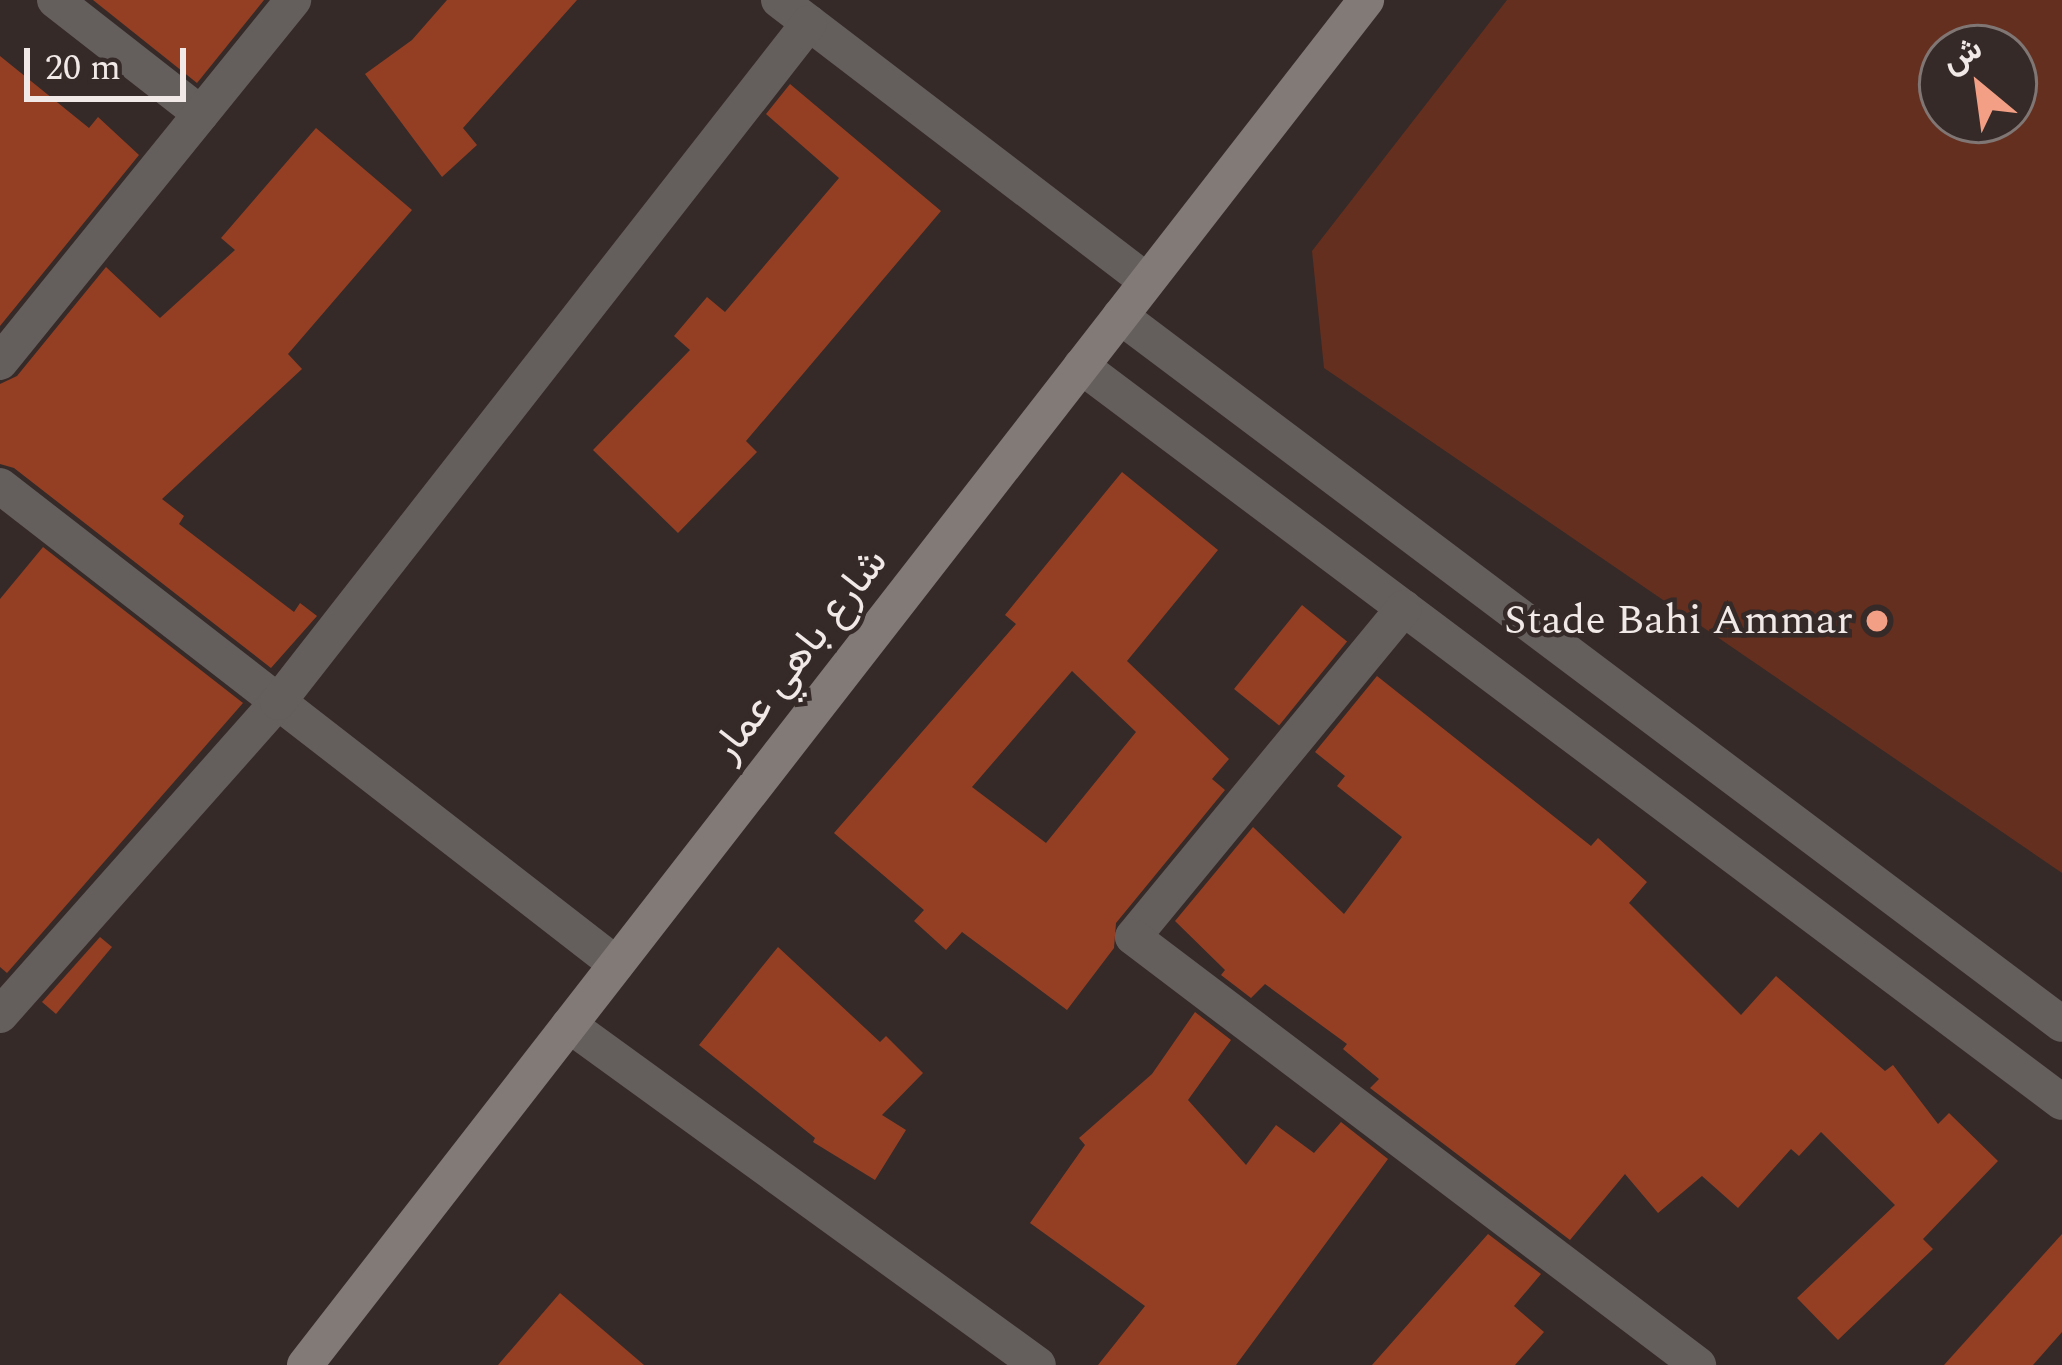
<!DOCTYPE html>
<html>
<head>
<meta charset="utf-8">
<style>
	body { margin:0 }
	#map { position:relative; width:2062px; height:1365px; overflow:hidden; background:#352a27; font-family:Spectral,Vazirmatn,serif }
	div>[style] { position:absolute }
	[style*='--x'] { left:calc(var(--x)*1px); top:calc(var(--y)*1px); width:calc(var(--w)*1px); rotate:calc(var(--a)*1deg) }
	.green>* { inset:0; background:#642f1f }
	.building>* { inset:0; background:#943f24; transform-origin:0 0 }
	.street>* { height:36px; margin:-18px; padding:0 18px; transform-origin:18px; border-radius:18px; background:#645e5d }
	.secondary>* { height:36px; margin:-18px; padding:0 18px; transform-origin:18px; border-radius:18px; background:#827a77 }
	.dots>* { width:33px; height:33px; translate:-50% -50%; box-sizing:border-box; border:6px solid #352a27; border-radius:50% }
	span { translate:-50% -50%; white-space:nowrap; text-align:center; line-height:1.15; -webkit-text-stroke:9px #352a27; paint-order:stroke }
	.poi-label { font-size:42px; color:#f0e9e7 }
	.right { translate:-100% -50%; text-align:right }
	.street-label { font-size:42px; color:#f0e9e7 }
	.north { position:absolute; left:1918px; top:24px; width:120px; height:120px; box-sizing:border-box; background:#352a27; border:3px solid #807674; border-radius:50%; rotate:331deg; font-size:33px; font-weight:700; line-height:48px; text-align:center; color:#f0e9e7 }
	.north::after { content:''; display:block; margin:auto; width:42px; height:54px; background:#f39f85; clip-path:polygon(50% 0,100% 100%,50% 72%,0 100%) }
	.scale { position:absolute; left:24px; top:48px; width:162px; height:54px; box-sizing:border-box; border:6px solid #f0e9e7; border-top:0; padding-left:15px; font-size:36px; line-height:42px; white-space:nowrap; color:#f0e9e7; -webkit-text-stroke:9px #352a27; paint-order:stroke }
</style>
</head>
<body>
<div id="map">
	<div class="green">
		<div style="clip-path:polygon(evenodd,1507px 0,2062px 0,2062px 873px,1324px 368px,1312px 251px,1507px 0,1942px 48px,2014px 48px,2014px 120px,1942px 120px,1942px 48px)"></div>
	</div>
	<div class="building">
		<div style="clip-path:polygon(93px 0,264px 0,197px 83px)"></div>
		<div style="clip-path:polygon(447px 0,577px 0,463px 128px,477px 145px,442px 177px,365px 74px,412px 40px)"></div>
		<div style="clip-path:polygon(0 56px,89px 128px,98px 117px,139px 155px,0 326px)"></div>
		<div style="clip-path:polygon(790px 84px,941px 211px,746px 441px,757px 452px,678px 533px,593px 450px,690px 350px,674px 336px,707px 297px,725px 312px,839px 178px,766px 114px)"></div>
		<div style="clip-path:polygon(316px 128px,412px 210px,288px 354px,302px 369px,162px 499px,184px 516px,179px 524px,294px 612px,300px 603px,317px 616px,271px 668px,14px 468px,0 464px,0 384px,17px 376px,106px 267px,160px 318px,235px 250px,221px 238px)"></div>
		<div style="clip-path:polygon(evenodd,1122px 472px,1218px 550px,1127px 661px,1229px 759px,1212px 779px,1225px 790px,1116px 923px,1114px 948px,1067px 1010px,962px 932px,946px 950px,914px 921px,924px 910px,834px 833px,1016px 624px,1005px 615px,1122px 472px,1072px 671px,1136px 732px,1046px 843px,972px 787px,1072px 671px)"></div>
		<div style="clip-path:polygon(43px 547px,243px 703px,7px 973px,0 967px,0 599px)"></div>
		<div style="left:1302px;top:605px;width:58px;height:108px;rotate:39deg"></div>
		<div style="clip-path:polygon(1377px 676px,1591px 846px,1598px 838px,1647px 882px,1629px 903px,1741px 1015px,1776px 976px,1885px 1071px,1893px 1065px,1938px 1124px,1949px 1113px,1998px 1161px,1923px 1239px,1933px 1249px,1838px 1340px,1797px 1298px,1895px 1205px,1821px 1132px,1799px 1156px,1791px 1149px,1738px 1208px,1702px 1176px,1658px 1213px,1625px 1174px,1570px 1240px,1370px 1088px,1379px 1079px,1343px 1049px,1347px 1044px,1265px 984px,1251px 998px,1221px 975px,1225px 970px,1175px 921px,1253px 827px,1344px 914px,1402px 837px,1337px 786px,1345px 776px,1315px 752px)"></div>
		<div style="clip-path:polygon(100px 937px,112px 947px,56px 1014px,42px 1002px)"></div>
		<div style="clip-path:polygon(778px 947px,880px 1042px,886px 1036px,923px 1073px,882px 1115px,906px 1130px,875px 1180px,813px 1142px,815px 1138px,699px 1045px)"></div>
		<div style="clip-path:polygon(1195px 1012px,1231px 1040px,1188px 1100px,1246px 1165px,1276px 1125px,1314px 1153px,1341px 1122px,1388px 1159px,1236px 1365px,1098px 1365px,1145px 1306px,1030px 1223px,1085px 1145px,1079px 1138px,1152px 1074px)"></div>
		<div style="clip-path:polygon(1488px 1234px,1541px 1274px,1514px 1306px,1544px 1332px,1515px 1365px,1372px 1365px)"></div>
		<div style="clip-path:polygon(2062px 1234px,2062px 1332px,2033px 1365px,1944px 1365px)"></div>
		<div style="clip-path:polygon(560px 1293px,644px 1365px,498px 1365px)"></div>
	</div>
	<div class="street">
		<div style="--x:55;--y:0;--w:185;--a:38"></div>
		<div style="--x:779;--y:0;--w:463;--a:37.4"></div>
		<div style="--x:1120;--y:316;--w:1178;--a:36.93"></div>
		<div style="--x:0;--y:362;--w:466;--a:-51"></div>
		<div style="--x:1081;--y:366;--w:1226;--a:36.88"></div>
		<div style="--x:0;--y:486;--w:780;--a:37.81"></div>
		<div style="--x:1404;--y:608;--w:426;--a:129.5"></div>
		<div style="--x:1133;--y:937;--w:709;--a:37.14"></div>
		<div style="--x:0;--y:1015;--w:419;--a:-48.4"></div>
		<div style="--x:278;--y:702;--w:862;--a:-51.97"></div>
		<div style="--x:569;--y:1025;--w:579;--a:35.94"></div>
	</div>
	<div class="secondary">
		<div style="--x:305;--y:1365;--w:1729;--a:-52.14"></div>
	</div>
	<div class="dots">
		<div style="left:1877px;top:621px;background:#f39f85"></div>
	</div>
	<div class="poi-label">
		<span class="right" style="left:1853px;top:621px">Stade Bahi Ammar</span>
	</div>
	<div class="street-label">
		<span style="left:800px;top:655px;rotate:-52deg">شارع باهي عمار</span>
	</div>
	<div class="north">ش</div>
	<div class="scale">20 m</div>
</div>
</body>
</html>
